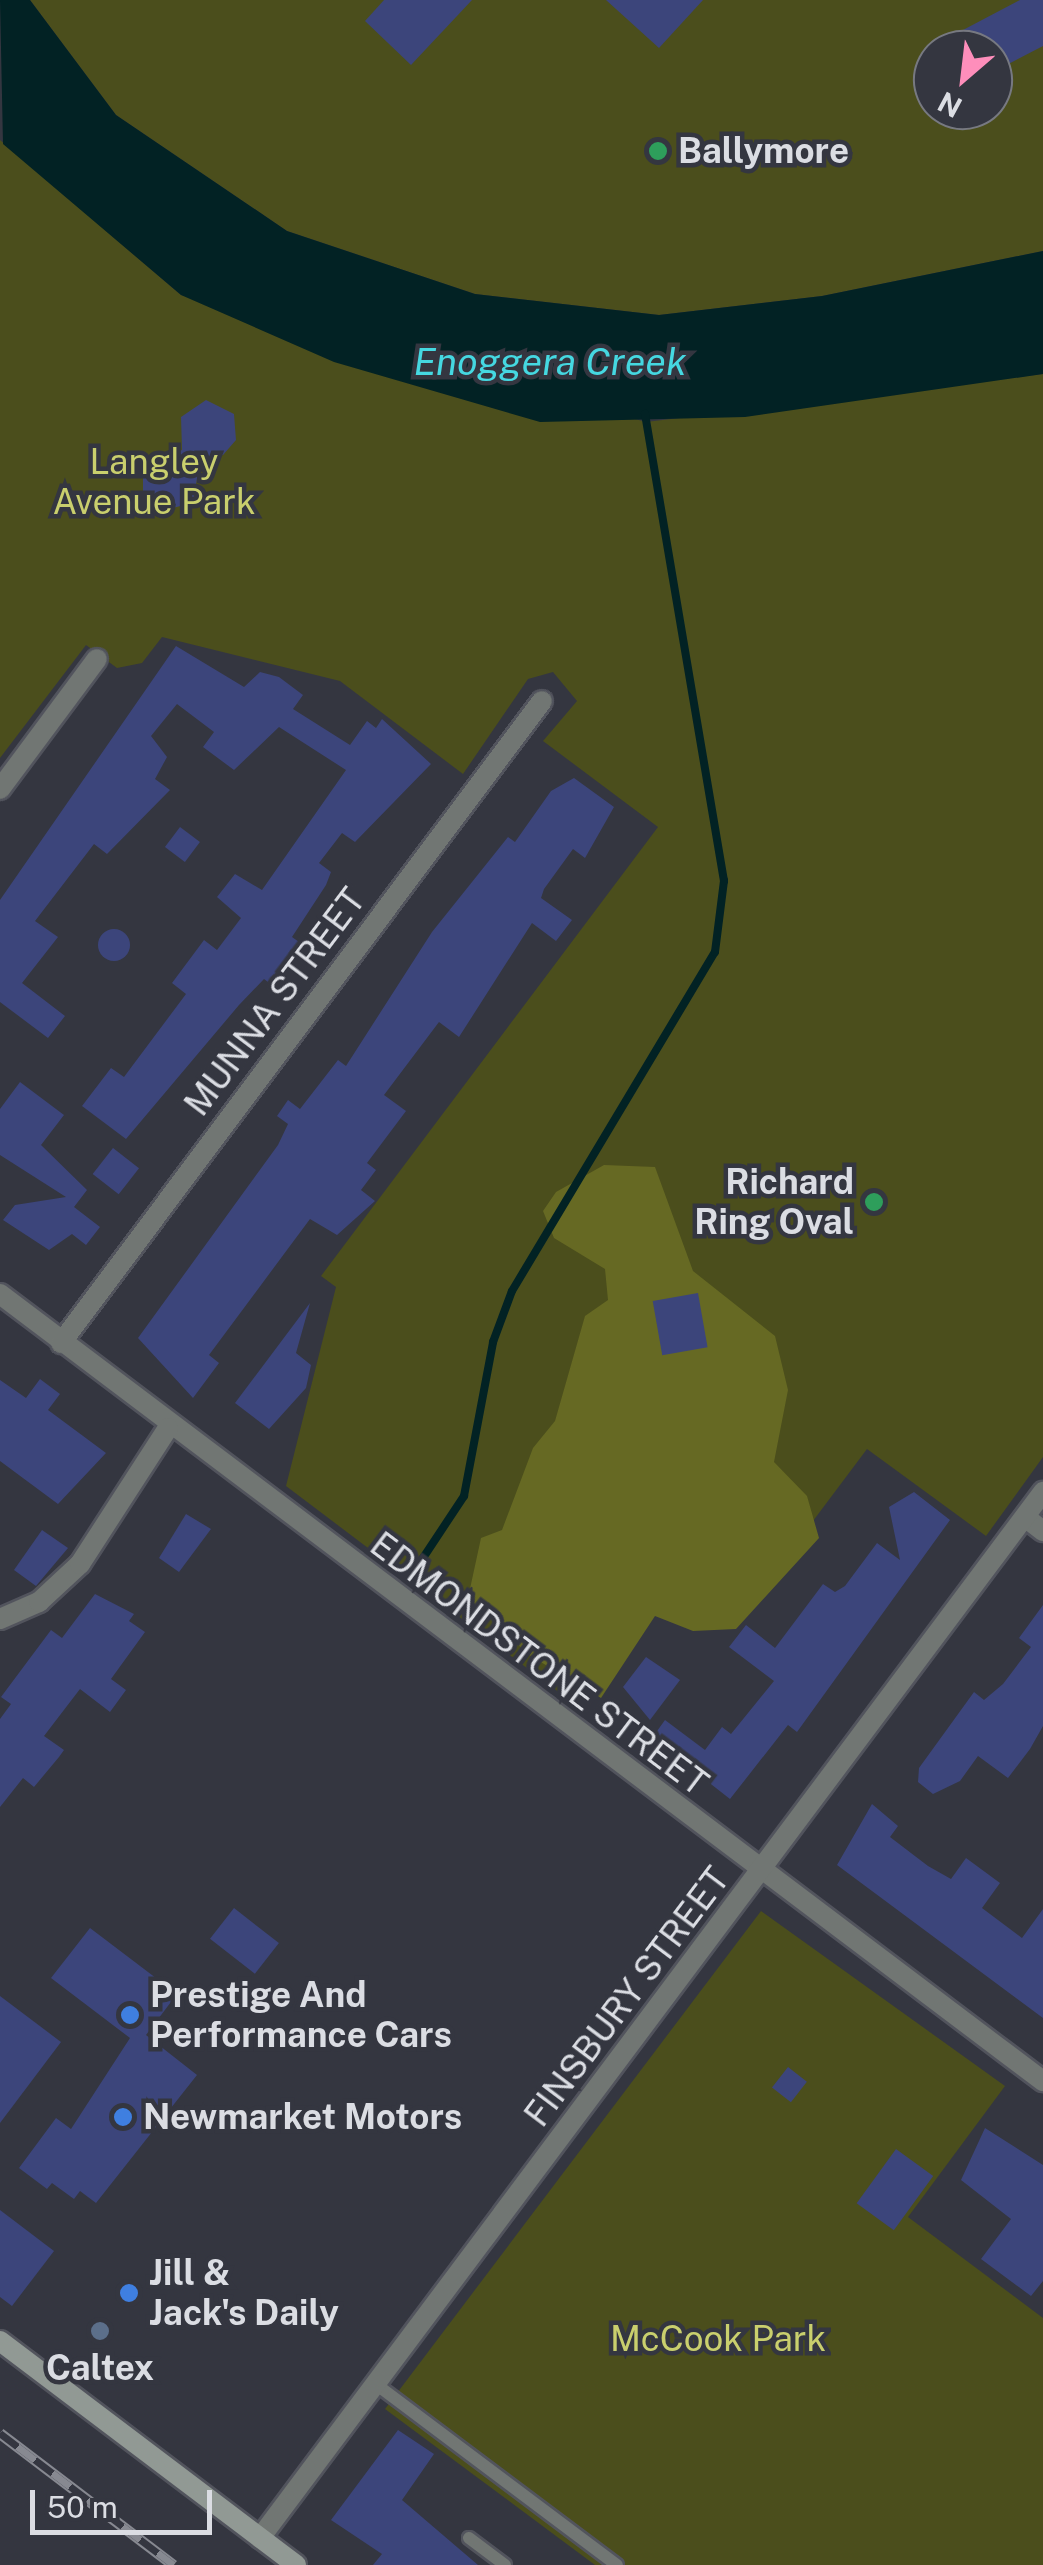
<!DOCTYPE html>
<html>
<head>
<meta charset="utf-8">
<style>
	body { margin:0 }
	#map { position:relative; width:1043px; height:2565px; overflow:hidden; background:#343640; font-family:"Public Sans",sans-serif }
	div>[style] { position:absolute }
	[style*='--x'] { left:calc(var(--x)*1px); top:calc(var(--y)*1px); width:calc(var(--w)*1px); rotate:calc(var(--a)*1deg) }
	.green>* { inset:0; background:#4b4e1c }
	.forest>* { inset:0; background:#666923 }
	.water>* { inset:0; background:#022224 }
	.stream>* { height:8px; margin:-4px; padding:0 4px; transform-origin:4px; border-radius:4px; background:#022224 }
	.building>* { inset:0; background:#3c457b; transform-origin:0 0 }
	.round { border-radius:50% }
	.roads { filter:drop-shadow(2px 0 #52545d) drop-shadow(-2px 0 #52545d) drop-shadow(0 2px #52545d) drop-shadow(0 -2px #52545d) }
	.lane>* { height:12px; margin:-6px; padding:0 6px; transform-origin:6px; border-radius:6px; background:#717673 }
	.street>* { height:20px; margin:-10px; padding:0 10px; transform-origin:10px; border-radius:10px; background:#717673 }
	.secondary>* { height:20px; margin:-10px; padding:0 10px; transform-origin:10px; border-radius:10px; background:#919994 }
	.rail>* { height:11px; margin-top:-5.5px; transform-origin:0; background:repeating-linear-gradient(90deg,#343640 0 22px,#878991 0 44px); box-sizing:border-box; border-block:2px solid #878991 }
	.dots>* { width:28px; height:28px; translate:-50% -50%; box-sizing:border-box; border:5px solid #343640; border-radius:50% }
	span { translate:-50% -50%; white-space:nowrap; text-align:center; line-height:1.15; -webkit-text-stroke:9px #343640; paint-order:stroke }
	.poi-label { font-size:35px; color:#dbdde3; font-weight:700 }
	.left { translate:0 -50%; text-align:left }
	.right { translate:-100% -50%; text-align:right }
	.park-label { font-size:35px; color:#c9cf6d }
	.street-label { font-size:35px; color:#dbdde3 }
	.water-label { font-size:38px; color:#45d8e1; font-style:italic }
	.north { position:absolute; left:913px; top:30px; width:100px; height:100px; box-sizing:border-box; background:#343640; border:2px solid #777981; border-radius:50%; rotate:208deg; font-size:28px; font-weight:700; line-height:40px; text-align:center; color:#dbdde3 }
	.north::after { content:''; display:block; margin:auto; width:35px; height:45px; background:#fe8ebb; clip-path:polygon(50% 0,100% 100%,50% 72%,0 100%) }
	.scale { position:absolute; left:30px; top:2490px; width:182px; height:45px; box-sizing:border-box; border:5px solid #dbdde3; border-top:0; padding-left:12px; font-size:30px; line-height:35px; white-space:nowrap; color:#dbdde3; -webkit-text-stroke:8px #343640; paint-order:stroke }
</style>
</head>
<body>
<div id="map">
	<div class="green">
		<div style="clip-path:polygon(evenodd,30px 0,1043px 0,1043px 251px,822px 296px,659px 315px,475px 294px,287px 231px,116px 115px,30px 0,933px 50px,993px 50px,993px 110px,933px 110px,933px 50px)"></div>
		<div style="clip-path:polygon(0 140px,181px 295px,646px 422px,1043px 374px,1043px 1457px,986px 1536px,867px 1449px,756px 1597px,696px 1553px,581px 1709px,286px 1486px,336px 1287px,321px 1276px,658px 827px,543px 741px,577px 701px,553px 672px,528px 679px,463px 774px,340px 681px,162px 637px,142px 663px,117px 668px,86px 645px,0 758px)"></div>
		<div style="clip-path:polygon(761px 1911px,1005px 2086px,908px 2217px,1043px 2318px,1043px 2565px,595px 2565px,385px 2409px)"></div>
	</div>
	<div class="forest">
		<div style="clip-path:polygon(604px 1165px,655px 1167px,693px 1271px,775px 1336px,788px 1390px,774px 1462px,807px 1496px,819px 1538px,736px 1629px,693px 1631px,655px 1616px,601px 1698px,529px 1655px,468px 1598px,481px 1538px,502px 1530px,533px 1448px,555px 1421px,585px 1316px,608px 1300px,605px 1269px,554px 1238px,543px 1211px,556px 1192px)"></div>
	</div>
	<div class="water">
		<div style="clip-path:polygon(0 0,30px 0,116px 115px,287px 231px,475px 294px,659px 315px,822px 296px,1043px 251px,1043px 374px,745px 417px,540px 422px,334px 362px,181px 295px,3px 144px)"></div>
	</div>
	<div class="stream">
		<div style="--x:421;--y:1561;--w:78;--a:-56.5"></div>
		<div style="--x:464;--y:1496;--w:157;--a:-79.3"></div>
		<div style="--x:493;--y:1342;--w:54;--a:-69.6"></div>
		<div style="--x:512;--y:1291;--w:395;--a:-59.1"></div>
		<div style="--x:715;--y:952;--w:72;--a:-82.8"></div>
		<div style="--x:724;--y:881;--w:474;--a:-99.6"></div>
	</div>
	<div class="building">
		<div style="clip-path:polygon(384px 0,472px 0,411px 65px,365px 21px)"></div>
		<div style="clip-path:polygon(606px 0,703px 0,659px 48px)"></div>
		<div style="clip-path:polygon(1020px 0,1043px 0,1043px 46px,993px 72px,993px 50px,925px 50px)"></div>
		<div style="clip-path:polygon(206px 400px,234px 414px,236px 440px,223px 455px,200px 460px,193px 503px,160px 511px,143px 492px,143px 471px,182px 450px,181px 417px)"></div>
		<div style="clip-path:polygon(176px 646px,244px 687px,260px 672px,279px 677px,303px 695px,293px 709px,350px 745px,367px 721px,376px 728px,382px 719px,431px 764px,355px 842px,342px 833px,319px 863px,331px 872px,326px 885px,292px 937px,306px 947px,276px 988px,264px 979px,239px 1005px,126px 1139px,82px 1106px,111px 1068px,124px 1077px,186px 994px,172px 983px,204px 940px,217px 950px,241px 918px,217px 897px,235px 874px,262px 890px,346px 770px,279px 727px,234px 770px,203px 747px,214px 732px,177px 704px,151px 736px,167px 757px,155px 779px,170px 790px,107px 854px,94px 844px,35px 921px,58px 937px,22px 983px,65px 1016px,48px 1038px,0 1002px,0 900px)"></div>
		<div style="clip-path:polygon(574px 778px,614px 807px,585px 858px,573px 849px,544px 889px,541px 898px,572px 920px,556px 941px,532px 923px,459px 1037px,439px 1022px,384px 1095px,406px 1111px,367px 1163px,376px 1170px,361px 1190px,375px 1201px,337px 1235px,310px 1219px,209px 1355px,219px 1363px,193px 1398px,138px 1338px,278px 1145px,288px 1124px,277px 1116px,288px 1100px,300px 1109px,338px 1060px,346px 1066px,432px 932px,508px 837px,515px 842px,551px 791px)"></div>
		<div style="left:180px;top:827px;width:25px;height:25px;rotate:37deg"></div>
		<div class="round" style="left:98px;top:929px;width:32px;height:32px"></div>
		<div style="clip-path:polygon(20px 1082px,64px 1115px,41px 1145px,87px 1190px,74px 1207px,100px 1227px,86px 1245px,72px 1234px,49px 1250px,3px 1220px,15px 1205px,66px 1197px,0 1155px,0 1109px)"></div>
		<div style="left:113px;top:1148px;width:33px;height:33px;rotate:38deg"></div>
		<div style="left:698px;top:1293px;width:55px;height:46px;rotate:80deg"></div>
		<div style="clip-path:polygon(310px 1303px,296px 1353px,311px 1365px,306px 1388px,269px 1429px,235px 1403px)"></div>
		<div style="clip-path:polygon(40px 1379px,60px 1394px,48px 1410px,106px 1453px,58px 1504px,0 1461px,0 1380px,26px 1398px)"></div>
		<div style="clip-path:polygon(914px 1492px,950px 1520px,797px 1732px,788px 1725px,730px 1799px,652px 1738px,665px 1720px,705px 1750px,722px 1727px,731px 1734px,774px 1681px,729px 1647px,746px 1625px,775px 1648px,823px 1584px,835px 1592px,845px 1586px,877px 1543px,900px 1560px,889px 1507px)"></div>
		<div style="clip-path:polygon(186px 1514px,211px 1529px,179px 1572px,159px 1558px)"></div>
		<div style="clip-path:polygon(42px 1530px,68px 1548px,36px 1586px,14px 1570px)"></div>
		<div style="clip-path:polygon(95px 1594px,134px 1614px,129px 1621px,145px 1632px,111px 1679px,126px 1690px,110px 1712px,80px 1689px,44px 1736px,64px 1750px,59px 1757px,34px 1787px,23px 1778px,0 1807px,0 1719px,11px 1704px,1px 1697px,51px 1630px,62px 1638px)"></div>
		<div style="clip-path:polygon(1043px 1605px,1043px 1726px,1030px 1749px,1008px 1778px,978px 1756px,960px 1781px,933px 1794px,918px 1782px,919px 1768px,974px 1692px,984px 1700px,1003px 1684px,1031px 1647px,1019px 1638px)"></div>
		<div style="clip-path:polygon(646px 1657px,680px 1680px,650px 1720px,623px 1687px)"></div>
		<div style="clip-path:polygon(872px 1804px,898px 1826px,890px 1837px,928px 1866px,951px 1879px,966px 1858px,1000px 1883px,982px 1908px,1022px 1938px,1043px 1909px,1043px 2018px,837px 1865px)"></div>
		<div style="left:234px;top:1908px;width:57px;height:39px;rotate:38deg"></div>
		<div style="clip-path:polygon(90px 1928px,177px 1994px,146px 2035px,197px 2075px,96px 2203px,80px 2191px,74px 2199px,52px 2183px,47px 2189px,19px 2168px,56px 2118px,71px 2129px,130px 2038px,51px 1978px)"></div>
		<div style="clip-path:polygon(0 1996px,61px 2042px,0 2123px)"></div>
		<div style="left:788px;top:2067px;width:24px;height:26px;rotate:38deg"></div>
		<div style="clip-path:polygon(985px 2128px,1043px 2165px,1043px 2281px,1031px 2296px,981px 2259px,1011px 2219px,961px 2180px)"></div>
		<div style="left:896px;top:2149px;width:46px;height:67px;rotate:36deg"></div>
		<div style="clip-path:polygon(0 2210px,54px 2251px,12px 2306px,0 2297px)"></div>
		<div style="clip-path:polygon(398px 2430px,434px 2454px,402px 2500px,478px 2565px,373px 2565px,382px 2554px,331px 2520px)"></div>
	</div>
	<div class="roads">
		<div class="lane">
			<div style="--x:377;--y:2385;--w:300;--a:36.9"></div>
			<div style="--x:469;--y:2538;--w:45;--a:36.9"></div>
		</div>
		<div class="street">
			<div style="--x:0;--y:789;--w:162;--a:-53.3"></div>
			<div style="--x:0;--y:1294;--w:1307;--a:37.04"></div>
			<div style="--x:61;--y:1343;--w:802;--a:-53.16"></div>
			<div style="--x:1025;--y:1517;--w:23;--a:38"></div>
			<div style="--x:0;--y:1619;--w:43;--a:-23.6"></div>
			<div style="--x:39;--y:1602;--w:56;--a:-42.8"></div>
			<div style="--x:80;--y:1564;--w:162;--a:-57.1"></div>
			<div style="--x:260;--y:2538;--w:1307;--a:-53.18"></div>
		</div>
		<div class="secondary">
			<div style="--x:0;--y:2341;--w:371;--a:37.1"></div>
		</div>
	</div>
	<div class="rail">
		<div style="--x:0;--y:2433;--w:218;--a:37.2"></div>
	</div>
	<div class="dots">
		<div style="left:658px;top:151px;background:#2e9e5b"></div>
		<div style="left:874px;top:1202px;background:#2e9e5b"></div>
		<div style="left:130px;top:2015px;background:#3f7fe0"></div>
		<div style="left:123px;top:2117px;background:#3f7fe0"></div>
		<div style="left:129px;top:2293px;background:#3f7fe0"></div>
		<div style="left:100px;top:2331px;background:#5c6f8a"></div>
	</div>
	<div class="poi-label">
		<span class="left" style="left:678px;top:151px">Ballymore</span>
		<span class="right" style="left:854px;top:1202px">Richard<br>Ring Oval</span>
		<span class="left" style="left:150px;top:2015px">Prestige And<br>Performance Cars</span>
		<span class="left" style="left:143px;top:2117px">Newmarket Motors</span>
		<span class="left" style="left:149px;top:2293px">Jill &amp;<br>Jack's Daily</span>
		<span style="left:100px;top:2368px">Caltex</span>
	</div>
	<div class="park-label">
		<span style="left:154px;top:482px">Langley<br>Avenue Park</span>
		<span style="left:718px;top:2339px">McCook Park</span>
	</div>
	<div class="street-label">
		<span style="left:275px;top:1002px;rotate:-53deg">MUNNA STREET</span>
		<span style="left:539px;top:1664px;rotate:37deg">EDMONDSTONE STREET</span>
		<span style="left:627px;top:1997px;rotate:-53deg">FINSBURY STREET</span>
	</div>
	<div class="water-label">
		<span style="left:550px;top:362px">Enoggera Creek</span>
	</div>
	<div class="north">N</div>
	<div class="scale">50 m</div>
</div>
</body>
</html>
